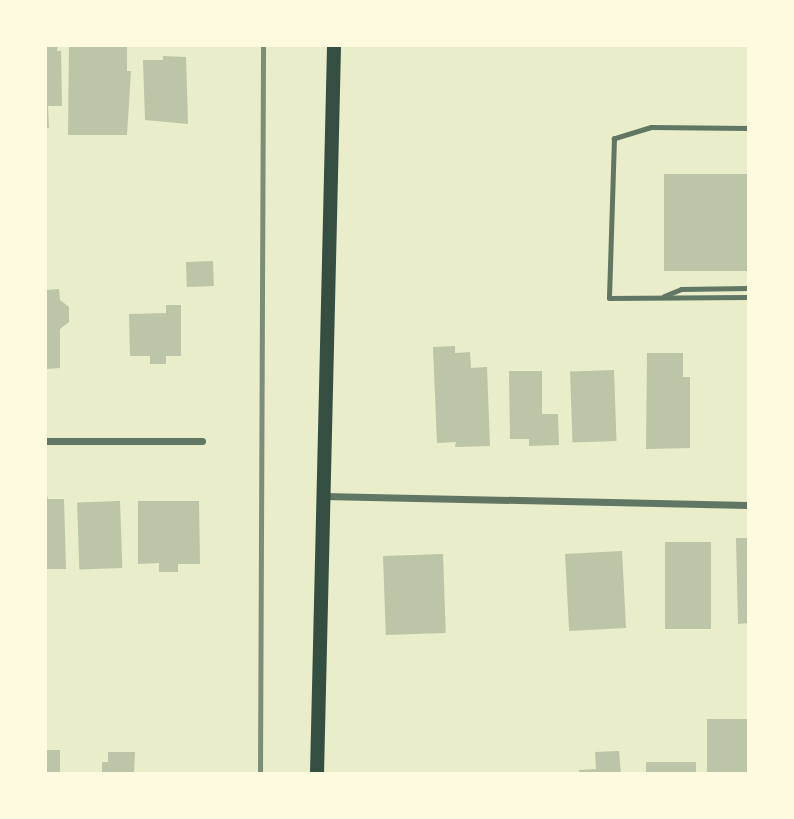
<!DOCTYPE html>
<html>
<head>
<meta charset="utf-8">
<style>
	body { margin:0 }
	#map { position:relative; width:794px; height:819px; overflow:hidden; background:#e9edc9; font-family:Cabin,sans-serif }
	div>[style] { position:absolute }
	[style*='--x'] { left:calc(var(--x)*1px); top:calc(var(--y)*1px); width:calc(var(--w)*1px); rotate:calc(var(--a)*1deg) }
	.building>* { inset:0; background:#bcc5a7; transform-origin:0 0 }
	.service>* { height:5px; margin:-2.5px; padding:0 2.5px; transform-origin:2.5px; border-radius:2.5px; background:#617663 }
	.minor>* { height:7px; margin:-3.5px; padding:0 3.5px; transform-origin:3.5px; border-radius:3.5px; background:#617663 }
	.secondary>* { height:14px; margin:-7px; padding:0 7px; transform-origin:7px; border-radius:7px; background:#344e41 }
	.rail>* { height:5px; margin:-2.5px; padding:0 2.5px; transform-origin:2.5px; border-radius:2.5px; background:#7c8e77 }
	span { translate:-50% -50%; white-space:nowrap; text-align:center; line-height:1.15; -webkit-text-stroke:5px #fefae0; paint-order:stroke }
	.frame { position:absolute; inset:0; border:47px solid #fefae0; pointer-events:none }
</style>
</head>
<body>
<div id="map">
	<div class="building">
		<div style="clip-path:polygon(46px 46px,58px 46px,57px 51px,61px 51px,62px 106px,48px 106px,49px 128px,46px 128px)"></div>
		<div style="clip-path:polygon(69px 46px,127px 46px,127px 71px,131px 71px,127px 135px,68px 135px)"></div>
		<div style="clip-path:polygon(163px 56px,186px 57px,188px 124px,145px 120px,143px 60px,163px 60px)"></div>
		<div style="left:748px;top:174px;width:97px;height:84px;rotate:90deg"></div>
		<div style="left:213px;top:261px;width:25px;height:27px;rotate:88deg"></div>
		<div style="clip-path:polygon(59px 289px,60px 300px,69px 307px,69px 322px,60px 329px,60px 368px,46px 369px,46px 290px)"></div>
		<div style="clip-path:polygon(166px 305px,181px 305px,181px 356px,166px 356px,166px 364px,150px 364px,150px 356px,130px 356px,129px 314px,166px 313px)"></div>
		<div style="clip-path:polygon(455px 346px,455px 353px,470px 352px,471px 368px,487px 367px,490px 446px,455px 447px,456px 442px,437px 443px,433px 347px)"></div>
		<div style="clip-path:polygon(647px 353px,683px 353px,683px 377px,690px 377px,690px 448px,646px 449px)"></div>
		<div style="left:614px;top:370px;width:71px;height:44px;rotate:88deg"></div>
		<div style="clip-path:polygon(509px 371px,542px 371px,542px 414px,558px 414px,559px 445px,529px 446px,529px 439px,510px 439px)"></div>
		<div style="clip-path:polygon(46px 492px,48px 499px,64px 499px,66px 569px,46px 569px)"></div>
		<div style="left:120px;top:501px;width:67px;height:43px;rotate:88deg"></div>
		<div style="clip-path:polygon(138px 501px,199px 501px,200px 564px,178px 564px,178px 572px,159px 572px,159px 563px,138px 564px)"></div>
		<div style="clip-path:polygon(736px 538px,748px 538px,748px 623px,738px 624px)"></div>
		<div style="left:665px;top:542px;width:46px;height:87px"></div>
		<div style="left:622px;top:551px;width:77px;height:57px;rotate:87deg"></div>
		<div style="left:443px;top:554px;width:79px;height:60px;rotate:88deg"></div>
		<div style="left:707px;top:719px;width:41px;height:55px"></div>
		<div style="left:46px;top:750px;width:14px;height:24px"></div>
		<div style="clip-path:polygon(619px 751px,621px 774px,579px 774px,579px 770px,596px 769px,595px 752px)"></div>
		<div style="clip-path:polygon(108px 752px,135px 752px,134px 774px,102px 774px,102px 762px,108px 762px)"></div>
		<div style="left:646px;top:762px;width:50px;height:12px"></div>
	</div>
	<div class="service">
		<div style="--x:748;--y:128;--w:97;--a:-179.4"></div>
		<div style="--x:651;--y:127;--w:39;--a:163"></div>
		<div style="--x:614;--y:138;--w:160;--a:91.8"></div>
		<div style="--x:609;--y:298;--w:139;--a:-0.4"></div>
		<div style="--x:664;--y:296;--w:18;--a:-22"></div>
		<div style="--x:681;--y:289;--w:67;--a:-0.9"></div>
	</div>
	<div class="minor">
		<div style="--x:46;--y:441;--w:156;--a:0"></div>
		<div style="--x:323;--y:496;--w:425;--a:1.2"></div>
	</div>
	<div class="secondary">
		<div style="--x:317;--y:774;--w:728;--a:-88.66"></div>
	</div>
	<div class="rail">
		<div style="--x:260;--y:774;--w:728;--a:-89.76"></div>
	</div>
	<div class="frame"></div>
</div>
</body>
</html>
